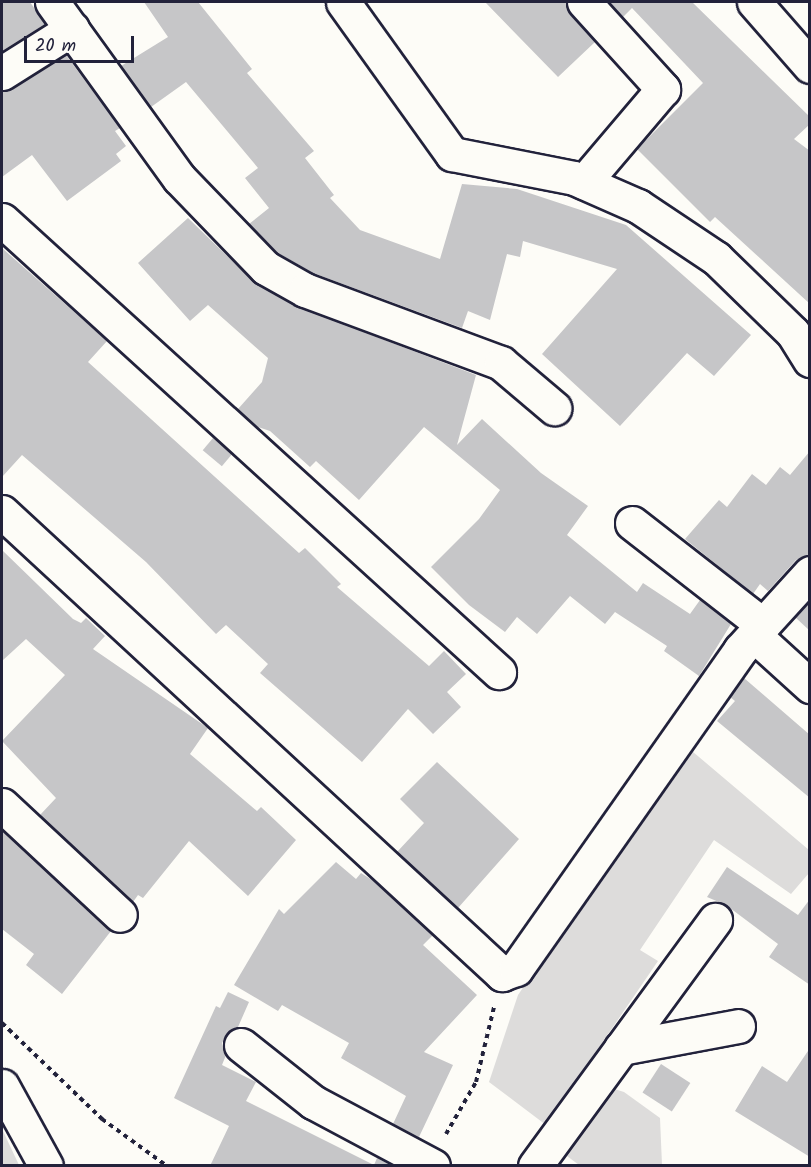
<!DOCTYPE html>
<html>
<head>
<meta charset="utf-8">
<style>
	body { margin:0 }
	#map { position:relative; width:811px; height:1167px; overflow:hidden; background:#fdfcf7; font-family:Kalam,sans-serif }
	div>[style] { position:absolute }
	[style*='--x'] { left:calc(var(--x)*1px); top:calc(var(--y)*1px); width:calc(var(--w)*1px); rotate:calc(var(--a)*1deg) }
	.green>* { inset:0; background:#dddcdb }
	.building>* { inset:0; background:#c6c6c8; transform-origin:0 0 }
	.path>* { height:4px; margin-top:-2px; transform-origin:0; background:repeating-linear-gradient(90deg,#22223b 0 4.5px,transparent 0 9px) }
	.roads { filter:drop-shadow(2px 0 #22223b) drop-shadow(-2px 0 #22223b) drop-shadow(0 2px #22223b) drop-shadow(0 -2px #22223b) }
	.minor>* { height:33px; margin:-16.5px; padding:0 16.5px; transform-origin:16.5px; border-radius:16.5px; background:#fdfcf7 }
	span { translate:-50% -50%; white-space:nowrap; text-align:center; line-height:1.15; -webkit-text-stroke:6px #fdfcf7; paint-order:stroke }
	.frame { position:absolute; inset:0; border:3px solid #22223b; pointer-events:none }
	.scale { position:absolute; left:24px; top:36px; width:110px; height:27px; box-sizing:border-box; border:3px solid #22223b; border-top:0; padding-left:8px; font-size:18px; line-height:21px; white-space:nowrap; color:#22223b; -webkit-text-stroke:4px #fdfcf7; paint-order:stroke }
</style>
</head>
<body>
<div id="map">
	<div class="green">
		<div style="clip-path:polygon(686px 746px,809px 850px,809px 873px,791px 894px,714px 840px,640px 950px,658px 961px,546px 1125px,489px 1082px,518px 995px)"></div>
		<div style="clip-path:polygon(605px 1086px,624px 1092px,660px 1118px,662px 1165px,579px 1165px,559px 1150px)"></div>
		<div style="clip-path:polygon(2px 1129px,19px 1165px,2px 1165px)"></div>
	</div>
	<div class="building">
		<div style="clip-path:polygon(2px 2px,30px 2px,45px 24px,2px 51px)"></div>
		<div style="clip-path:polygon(144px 2px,198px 2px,252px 69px,247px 73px,314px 151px,305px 158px,334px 195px,330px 198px,360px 230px,440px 259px,462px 184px,517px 189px,626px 225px,751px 335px,714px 376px,687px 353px,620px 426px,542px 354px,617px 269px,523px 241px,520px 257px,507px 254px,490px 320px,468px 311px,462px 328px,313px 273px,278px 253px,249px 224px,269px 208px,245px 178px,258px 168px,186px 82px,151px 107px,121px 66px,168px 37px)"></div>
		<div style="clip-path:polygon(485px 2px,566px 2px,570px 15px,595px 42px,558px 77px)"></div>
		<div style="clip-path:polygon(609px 2px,692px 2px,810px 117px,810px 124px,794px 139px,810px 151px,810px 304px,715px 217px,710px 222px,637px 149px,703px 83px,632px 8px,623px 17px)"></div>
		<div style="clip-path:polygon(66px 55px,120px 128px,115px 131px,126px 146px,116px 154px,121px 161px,67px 201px,32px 155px,2px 177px,2px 92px)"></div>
		<div style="clip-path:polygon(188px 218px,253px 281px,296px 306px,476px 375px,457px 445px,482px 419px,541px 473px,588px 506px,567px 535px,637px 592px,643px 583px,690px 614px,700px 600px,731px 624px,699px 676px,664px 651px,667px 646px,615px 612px,605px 624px,570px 596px,537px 634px,517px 617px,505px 632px,469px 605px,431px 567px,479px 519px,500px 490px,424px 427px,359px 500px,316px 461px,310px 467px,270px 431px,258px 427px,238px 409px,262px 382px,268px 358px,208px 305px,190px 321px,138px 263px)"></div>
		<div style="clip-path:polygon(2px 248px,107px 341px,88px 362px,299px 553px,305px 548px,341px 584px,337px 587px,429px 666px,444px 651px,466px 674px,447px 692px,461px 707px,433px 734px,408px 709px,362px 762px,260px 673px,268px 664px,226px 625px,216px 634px,146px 562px,22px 455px,2px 477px)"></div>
		<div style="left:213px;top:438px;width:25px;height:16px;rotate:40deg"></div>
		<div style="clip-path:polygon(810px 451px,810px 555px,796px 560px,768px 591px,760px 584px,753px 594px,685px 539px,719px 500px,727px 507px,752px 474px,766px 485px,780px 467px,790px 475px)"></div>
		<div style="clip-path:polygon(2px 550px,73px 619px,81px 623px,86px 618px,105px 636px,93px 649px,208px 728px,190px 754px,257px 811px,261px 807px,296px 840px,248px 896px,189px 841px,143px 898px,138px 895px,133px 902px,40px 815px,56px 798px,2px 741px,65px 675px,26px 639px,2px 661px)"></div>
		<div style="clip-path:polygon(810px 601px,810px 631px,795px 617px)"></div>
		<div style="clip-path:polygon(744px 678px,810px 735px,810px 798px,717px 721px,735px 701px,730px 697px)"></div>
		<div style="clip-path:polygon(437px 762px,519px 839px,458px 908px,397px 852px,424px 823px,400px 799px)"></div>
		<div style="clip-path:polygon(2px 830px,111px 931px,62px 994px,26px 965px,34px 954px,2px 929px)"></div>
		<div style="clip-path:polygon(336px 862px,356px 879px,361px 873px,372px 880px,433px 935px,423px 945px,477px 995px,424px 1052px,453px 1065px,419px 1137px,393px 1124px,406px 1096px,341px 1058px,349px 1043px,282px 1005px,278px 1011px,234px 985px,279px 909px,284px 914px)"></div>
		<div style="clip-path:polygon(727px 867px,798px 915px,810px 899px,810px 985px,769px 957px,778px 944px,726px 905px,707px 897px)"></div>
		<div style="clip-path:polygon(228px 992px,249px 1002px,238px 1027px,227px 1033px,222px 1043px,226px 1055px,222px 1065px,256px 1082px,246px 1101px,374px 1165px,377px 1158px,392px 1166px,210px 1166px,229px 1126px,174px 1098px,216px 1006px,220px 1008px)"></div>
		<div style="clip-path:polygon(810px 1048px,810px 1157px,735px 1111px,762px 1066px,787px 1082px)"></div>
		<div style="left:661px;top:1064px;width:35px;height:34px;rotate:33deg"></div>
	</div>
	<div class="path">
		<div style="--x:2;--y:1023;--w:139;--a:43.8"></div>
		<div style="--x:102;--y:1119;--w:80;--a:35.9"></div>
		<div style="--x:446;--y:1134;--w:60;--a:-60"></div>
		<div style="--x:476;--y:1082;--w:77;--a:-76.5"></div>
	</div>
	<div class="roads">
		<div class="minor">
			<div style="--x:52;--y:2;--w:217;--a:54.2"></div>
			<div style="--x:179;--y:178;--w:125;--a:46"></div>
			<div style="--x:266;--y:268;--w:45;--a:29.4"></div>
			<div style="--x:305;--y:290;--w:209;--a:20.4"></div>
			<div style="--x:501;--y:363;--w:70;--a:40.3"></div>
			<div style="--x:343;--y:2;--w:187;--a:54.4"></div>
			<div style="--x:452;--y:154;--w:124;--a:11.1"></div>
			<div style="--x:574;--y:178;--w:70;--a:23.6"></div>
			<div style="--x:638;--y:206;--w:94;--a:33.7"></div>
			<div style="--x:716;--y:258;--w:107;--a:44.2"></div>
			<div style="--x:793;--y:333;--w:32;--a:58"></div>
			<div style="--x:584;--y:2;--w:118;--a:47.8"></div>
			<div style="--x:663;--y:89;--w:122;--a:130.3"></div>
			<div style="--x:754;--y:2;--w:85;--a:48.8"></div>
			<div style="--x:2;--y:73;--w:83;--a:-32.2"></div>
			<div style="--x:2;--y:220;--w:672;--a:42.29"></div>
			<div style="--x:2;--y:512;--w:681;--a:42.74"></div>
			<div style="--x:502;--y:974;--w:15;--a:-20"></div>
			<div style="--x:516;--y:969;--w:390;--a:-54.9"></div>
			<div style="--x:740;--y:650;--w:104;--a:-47.7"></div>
			<div style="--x:632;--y:523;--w:166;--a:37.9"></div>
			<div style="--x:754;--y:635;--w:76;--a:42.3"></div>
			<div style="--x:2;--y:805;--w:161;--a:43"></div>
			<div style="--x:241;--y:1045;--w:92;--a:38.4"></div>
			<div style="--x:313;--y:1102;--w:136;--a:28.1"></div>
			<div style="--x:621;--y:1048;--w:119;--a:-10.6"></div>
			<div style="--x:2;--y:1086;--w:91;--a:61.2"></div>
			<div style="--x:535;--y:1166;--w:305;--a:-53.8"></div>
		</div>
	</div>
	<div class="frame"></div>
	<div class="scale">20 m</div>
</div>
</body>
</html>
